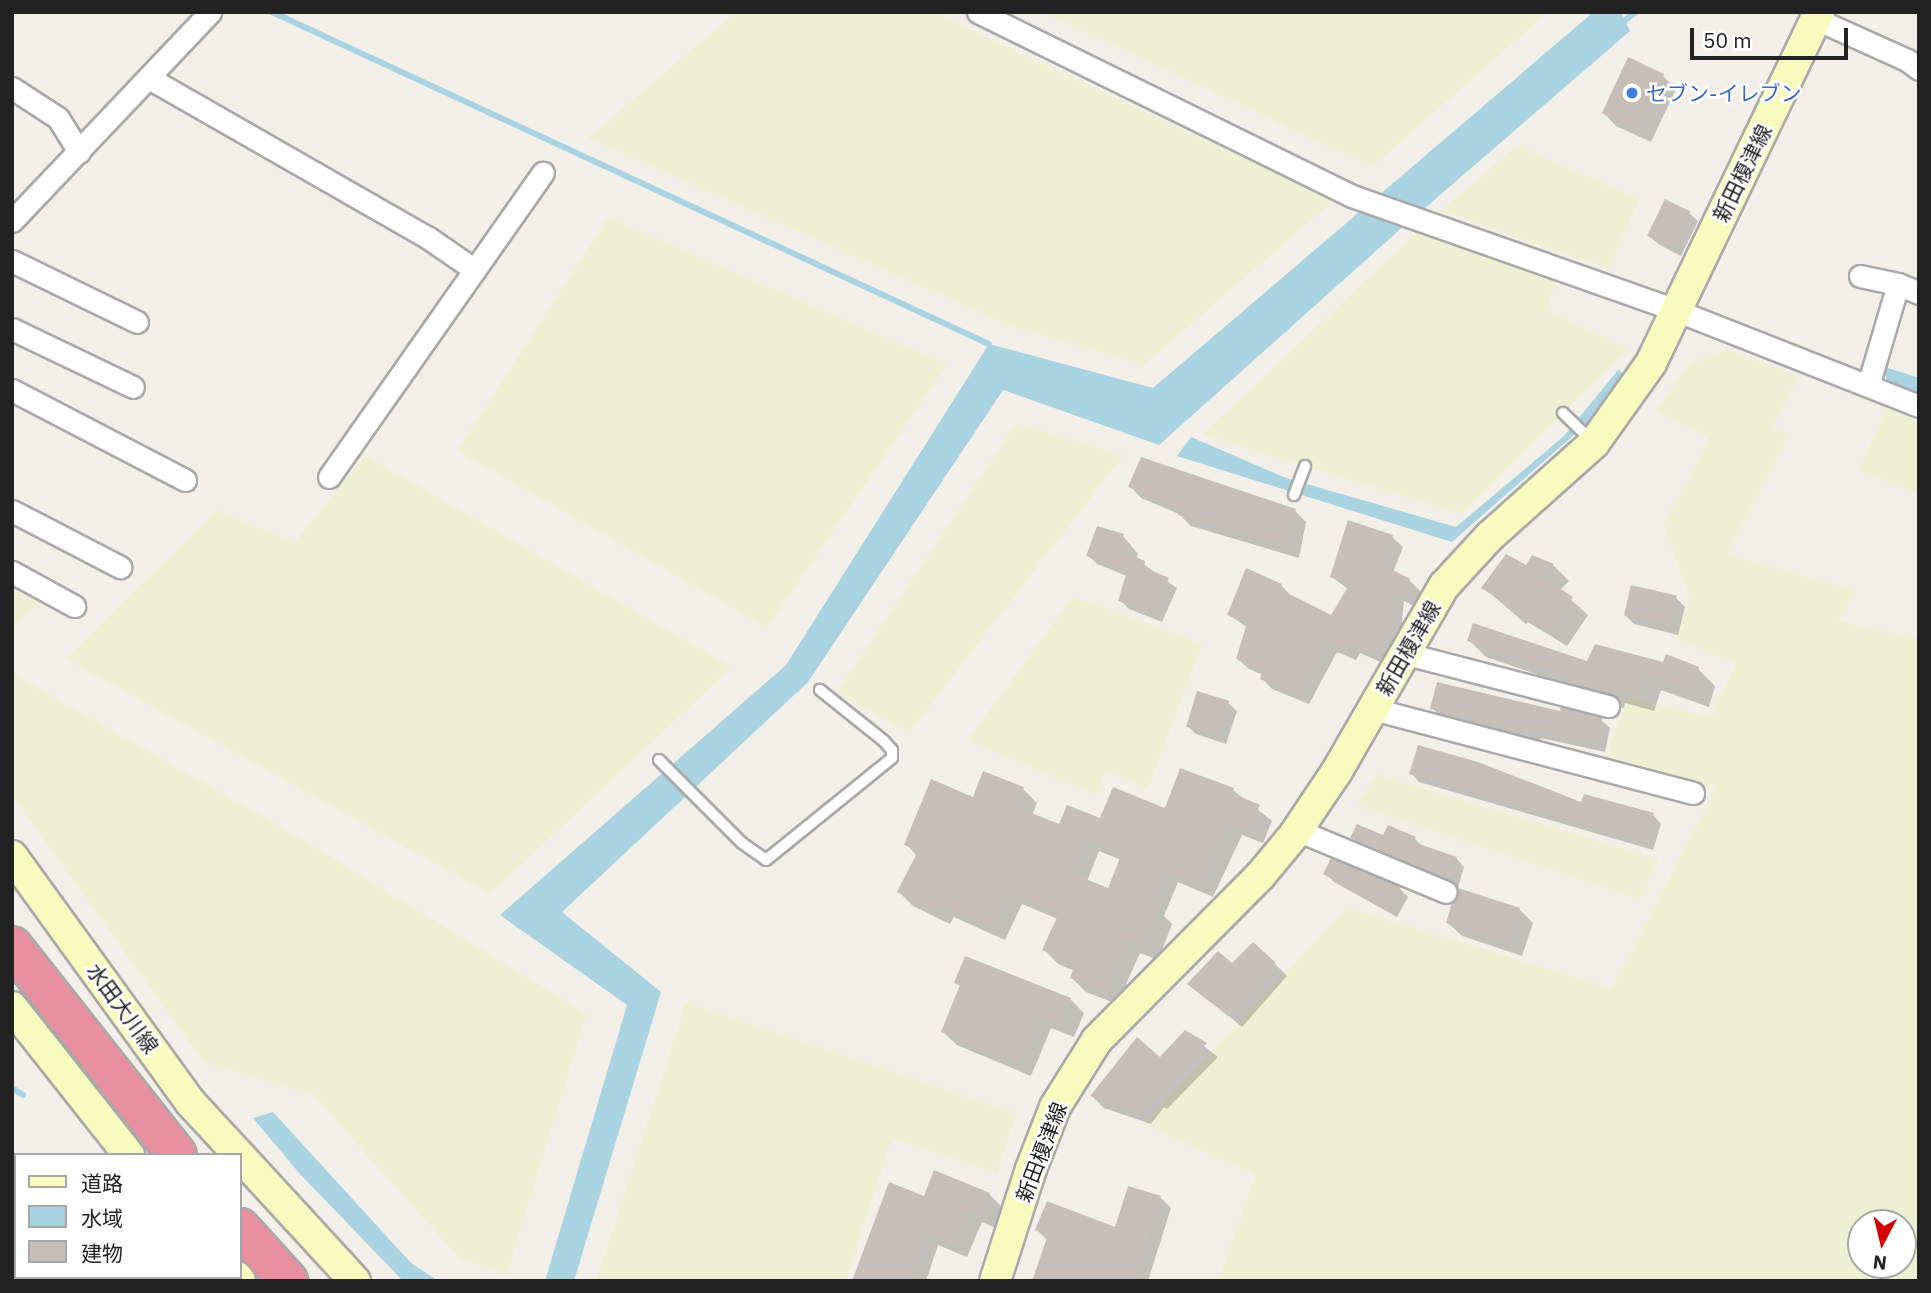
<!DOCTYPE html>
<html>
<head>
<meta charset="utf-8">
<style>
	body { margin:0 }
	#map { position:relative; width:1931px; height:1293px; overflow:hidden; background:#f2efe9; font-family:"IBM Plex Sans","Noto Sans JP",sans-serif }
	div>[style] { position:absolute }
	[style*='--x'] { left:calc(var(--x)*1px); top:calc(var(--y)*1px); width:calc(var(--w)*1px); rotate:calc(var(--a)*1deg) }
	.farmland>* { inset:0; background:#eef0d4 }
	.water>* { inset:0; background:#a9d3e0 }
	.shadow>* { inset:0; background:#0003 }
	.stream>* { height:6px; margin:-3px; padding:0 3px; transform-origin:3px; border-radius:3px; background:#a9d3e0 }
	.building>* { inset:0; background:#c7bfb7; transform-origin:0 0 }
	.roads { filter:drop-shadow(2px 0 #a9a9a9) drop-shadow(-2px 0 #a9a9a9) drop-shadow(0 2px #a9a9a9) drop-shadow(0 -2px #a9a9a9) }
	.lane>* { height:10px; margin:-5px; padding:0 5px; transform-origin:5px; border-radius:5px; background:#fff }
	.street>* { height:21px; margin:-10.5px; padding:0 10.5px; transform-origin:10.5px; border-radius:10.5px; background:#fff }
	.secondary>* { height:30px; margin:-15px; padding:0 15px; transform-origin:15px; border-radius:15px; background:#f7fbbe }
	.highway>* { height:38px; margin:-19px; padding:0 19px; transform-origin:19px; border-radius:19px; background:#e990a0 }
	.dots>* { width:19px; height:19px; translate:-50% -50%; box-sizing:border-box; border:4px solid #fff; border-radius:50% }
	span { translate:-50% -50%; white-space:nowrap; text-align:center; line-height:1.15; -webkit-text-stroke:5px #fff; paint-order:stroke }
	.shop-label { font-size:21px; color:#366cbe }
	.left { translate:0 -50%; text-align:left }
	.street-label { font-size:21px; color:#222 }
	.frame { position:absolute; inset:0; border:14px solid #222; pointer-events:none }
	.legend { position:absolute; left:14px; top:1153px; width:228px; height:126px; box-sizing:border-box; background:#fff; border:2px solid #a7a7a7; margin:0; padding:9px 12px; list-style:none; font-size:21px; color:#222 }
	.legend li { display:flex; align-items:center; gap:14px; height:35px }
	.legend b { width:35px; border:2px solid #a7a7a7 }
	.north { position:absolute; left:1847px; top:1209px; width:70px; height:70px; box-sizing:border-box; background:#fff; border:2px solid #a7a7a7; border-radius:50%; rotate:187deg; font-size:19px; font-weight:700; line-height:28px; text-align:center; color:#222 }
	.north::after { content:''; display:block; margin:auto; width:24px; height:32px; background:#d40200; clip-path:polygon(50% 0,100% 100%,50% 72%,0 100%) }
	.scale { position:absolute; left:1690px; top:28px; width:158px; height:32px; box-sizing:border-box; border:4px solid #222; border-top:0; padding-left:9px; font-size:21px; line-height:24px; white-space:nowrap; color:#222; -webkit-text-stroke:5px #fff; paint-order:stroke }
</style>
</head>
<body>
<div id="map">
	<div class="farmland">
		<div style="clip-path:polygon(736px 12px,935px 12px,1333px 201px,1144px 365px,1014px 328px,588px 138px)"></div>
		<div style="clip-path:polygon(1042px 12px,1548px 12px,1372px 167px)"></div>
		<div style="clip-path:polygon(1517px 145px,1640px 199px,1608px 269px,1441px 211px)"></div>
		<div style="clip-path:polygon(608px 217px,948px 364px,767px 628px,457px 451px)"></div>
		<div style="clip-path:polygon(1418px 231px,1557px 278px,1547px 310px,1629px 348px,1461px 514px,1202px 435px)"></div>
		<div style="clip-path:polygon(evenodd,1727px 349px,1799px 376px,1773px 427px,1789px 434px,1728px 554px,1855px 590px,1839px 621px,1919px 639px,1919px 1281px,1218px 1281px,1255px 1175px,1143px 1125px,1347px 907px,1612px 988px,1716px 787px,1605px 760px,1626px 697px,1711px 716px,1736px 663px,1676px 640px,1689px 597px,1663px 524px,1710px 438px,1655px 411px,1690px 363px,1727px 349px,1861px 1223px,1903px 1223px,1903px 1265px,1861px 1265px,1861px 1223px)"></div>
		<div style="clip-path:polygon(1889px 403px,1919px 416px,1919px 495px,1858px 470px)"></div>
		<div style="clip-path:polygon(1016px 423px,1124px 455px,909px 733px,836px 693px)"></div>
		<div style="clip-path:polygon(365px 455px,732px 667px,490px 894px,66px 659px,217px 510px,295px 542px)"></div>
		<div style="clip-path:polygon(12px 589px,40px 602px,12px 629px)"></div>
		<div style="clip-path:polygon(1073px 596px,1203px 644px,1148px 789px,1106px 771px,1096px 795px,967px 741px)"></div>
		<div style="clip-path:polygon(12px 673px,287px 830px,587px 1014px,507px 1274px,460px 1259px,313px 1095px,204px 1063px,12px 795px)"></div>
		<div style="clip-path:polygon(1376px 774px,1659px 859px,1640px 900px,1356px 806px)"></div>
		<div style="clip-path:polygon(686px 1002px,1017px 1113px,997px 1173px,892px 1139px,846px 1281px,596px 1281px)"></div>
	</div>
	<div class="water">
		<div style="clip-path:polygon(1586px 12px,1621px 12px,1630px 31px,1396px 233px,1159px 445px,1003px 390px,808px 682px,562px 912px,661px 992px,574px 1281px,545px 1281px,627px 1005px,500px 915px,786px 665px,989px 344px,1153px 388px,1590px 15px)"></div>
		<div style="clip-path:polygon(1885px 367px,1919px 378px,1919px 397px,1887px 385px)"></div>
		<div style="clip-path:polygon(1619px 369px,1624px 377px,1600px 412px,1452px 542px,1177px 456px,1191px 437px,1286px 478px,1456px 527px,1564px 436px)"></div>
		<div style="clip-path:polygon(273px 1112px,411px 1263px,438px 1281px,403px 1281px,300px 1174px,253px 1118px)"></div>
	</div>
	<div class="shadow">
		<div style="clip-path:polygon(1663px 76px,1676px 89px,1651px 142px,1616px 126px,1603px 112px)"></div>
		<div style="clip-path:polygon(1689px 213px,1698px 221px,1681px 256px,1658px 244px,1649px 236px)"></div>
		<div style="clip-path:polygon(1130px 486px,1295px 511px,1306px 522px,1299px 558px,1191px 526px,1179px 514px,1141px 498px)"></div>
		<div style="clip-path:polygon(1349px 522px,1392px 537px,1403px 547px,1393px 572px,1409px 580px,1420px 591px,1416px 607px,1404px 601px,1400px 641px,1385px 664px,1360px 653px,1356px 660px,1337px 652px,1309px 704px,1272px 689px,1262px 678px,1263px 675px,1249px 669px,1238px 659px,1248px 628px,1229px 615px,1281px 585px,1291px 596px,1331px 618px,1348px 589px,1332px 577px)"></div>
		<div style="clip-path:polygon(1123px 536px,1138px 554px,1136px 559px,1177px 588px,1162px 622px,1129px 609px,1120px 600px,1127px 576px,1097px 564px,1088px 555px)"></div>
		<div style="clip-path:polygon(1553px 565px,1569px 581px,1560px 590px,1588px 615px,1567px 646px,1528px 622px,1526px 624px,1484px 588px,1527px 568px)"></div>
		<div style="clip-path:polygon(1676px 598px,1685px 607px,1678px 635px,1634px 624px,1625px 615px)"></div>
		<div style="clip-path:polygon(1469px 640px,1588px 663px,1664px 664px,1698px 669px,1715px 686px,1709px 707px,1661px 690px,1654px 711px,1625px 703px,1624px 708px,1586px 698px,1576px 688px,1486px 657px)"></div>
		<div style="clip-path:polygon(1228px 703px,1237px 711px,1226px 744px,1196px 734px,1187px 726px)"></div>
		<div style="clip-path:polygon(1432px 708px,1562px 713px,1601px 720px,1610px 728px,1605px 752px,1541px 738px,1540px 741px,1441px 717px)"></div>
		<div style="clip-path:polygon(evenodd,984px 773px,1023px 789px,1037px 803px,1032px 815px,1060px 826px,1166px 811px,1233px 790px,1272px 821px,1263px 843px,1242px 835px,1213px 897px,1178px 882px,1164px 916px,1172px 924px,1158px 960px,1140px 953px,1126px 984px,1129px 988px,1122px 1006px,1086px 992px,1072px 978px,1075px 971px,1058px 964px,1045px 950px,1058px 919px,1022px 904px,1005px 940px,954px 917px,950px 924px,913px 906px,899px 892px,917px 856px,906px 844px,974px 799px,984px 773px,1099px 851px,1121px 860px,1109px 890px,1087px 881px,1099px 851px)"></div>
		<div style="clip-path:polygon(1411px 773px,1653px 815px,1661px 824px,1653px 850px,1419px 782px)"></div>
		<div style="clip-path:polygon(1353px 838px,1415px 839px,1424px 848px,1456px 858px,1464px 867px,1458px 887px,1361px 846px)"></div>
		<div style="clip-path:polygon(1325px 873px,1400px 889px,1408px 897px,1397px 917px,1334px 882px)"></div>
		<div style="clip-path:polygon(1519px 909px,1533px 923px,1522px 956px,1462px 936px,1448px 923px)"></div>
		<div style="clip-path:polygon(1275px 964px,1287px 976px,1242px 1027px,1190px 984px,1232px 966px)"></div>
		<div style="clip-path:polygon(956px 982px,1070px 999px,1084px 1013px,1074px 1037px,1051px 1028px,1031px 1076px,957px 1045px,943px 1032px,961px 987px)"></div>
		<div style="clip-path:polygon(1186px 1032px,1218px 1057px,1167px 1109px,1164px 1107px,1151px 1124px,1104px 1108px,1092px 1096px,1160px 1060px)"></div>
		<div style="clip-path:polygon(890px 1184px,924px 1198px,989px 1194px,1003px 1208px,996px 1228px,982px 1222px,967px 1257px,938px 1245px,926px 1281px,854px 1281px)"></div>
		<div style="clip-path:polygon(1160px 1197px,1171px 1208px,1148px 1281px,1033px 1281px,1048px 1241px,1037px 1230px,1116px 1229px)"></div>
	</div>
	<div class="stream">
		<div style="--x:272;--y:12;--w:790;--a:24.85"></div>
		<div style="--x:1620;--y:24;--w:20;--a:-37"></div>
		<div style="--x:12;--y:1088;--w:13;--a:32"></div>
	</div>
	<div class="building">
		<div style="left:1628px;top:57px;width:40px;height:62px;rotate:25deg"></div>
		<div style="left:1665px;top:199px;width:28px;height:41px;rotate:26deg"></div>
		<div style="clip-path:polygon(1141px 457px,1296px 509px,1288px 547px,1178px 515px,1180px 509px,1128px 487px)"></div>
		<div style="clip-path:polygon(1348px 520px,1393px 535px,1382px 564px,1410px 579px,1406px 598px,1394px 592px,1390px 630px,1374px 654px,1349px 644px,1346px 650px,1326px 642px,1299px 695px,1260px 679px,1263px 670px,1236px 659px,1247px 623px,1227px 615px,1246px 568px,1282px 584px,1279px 589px,1331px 615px,1349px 585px,1330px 577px)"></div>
		<div style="clip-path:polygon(1097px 526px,1124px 534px,1120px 541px,1131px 544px,1126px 553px,1145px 561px,1144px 567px,1169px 578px,1153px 614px,1118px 601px,1127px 571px,1086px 556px)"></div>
		<div style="clip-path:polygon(1506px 554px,1526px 565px,1532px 555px,1554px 564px,1541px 576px,1573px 597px,1550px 631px,1511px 607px,1508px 609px,1507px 604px,1481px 588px)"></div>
		<div style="left:1631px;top:585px;width:47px;height:31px;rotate:13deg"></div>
		<div style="clip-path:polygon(1473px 623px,1587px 661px,1595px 644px,1663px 662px,1666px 654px,1699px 667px,1692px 691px,1644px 674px,1637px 695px,1609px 687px,1607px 692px,1567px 682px,1568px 676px,1467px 641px)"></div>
		<div style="clip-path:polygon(1437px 682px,1560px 711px,1561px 707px,1602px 718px,1596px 744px,1532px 730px,1531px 734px,1430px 709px)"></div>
		<div style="left:1197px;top:691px;width:34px;height:37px;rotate:17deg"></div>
		<div style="clip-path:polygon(1418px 745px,1478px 762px,1581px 802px,1584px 794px,1654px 813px,1644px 842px,1409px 774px)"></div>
		<div style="clip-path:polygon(evenodd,1180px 768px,1234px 788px,1232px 793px,1260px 805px,1249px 831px,1227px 822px,1199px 884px,1164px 870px,1150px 904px,1159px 908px,1144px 947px,1126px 940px,1112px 971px,1116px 972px,1108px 993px,1070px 978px,1075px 964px,1042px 950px,1059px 913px,1008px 892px,991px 928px,940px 904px,936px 912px,897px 892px,918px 851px,904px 845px,931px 779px,973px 797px,983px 771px,1024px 787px,1016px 807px,1059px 824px,1067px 805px,1100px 818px,1113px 787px,1165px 808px,1180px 768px,1085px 838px,1122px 853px,1108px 888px,1071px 873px,1085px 838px)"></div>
		<div style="clip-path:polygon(1357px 824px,1383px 835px,1388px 825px,1416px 837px,1413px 842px,1457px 857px,1449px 879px,1350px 838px)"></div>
		<div style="clip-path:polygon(1331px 858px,1401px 887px,1388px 909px,1323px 874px)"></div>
		<div style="clip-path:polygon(1458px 888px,1520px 908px,1509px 943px,1446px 923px,1452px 903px,1458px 896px)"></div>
		<div style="clip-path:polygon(1253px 942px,1276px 963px,1228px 1016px,1187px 984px,1218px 951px,1232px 963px)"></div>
		<div style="clip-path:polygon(965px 956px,1071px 998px,1061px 1025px,1038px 1016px,1018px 1064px,941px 1032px,960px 985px,954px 983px)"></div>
		<div style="clip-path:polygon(1185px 1030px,1207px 1043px,1154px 1098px,1151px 1096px,1138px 1113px,1090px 1096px,1137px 1037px,1160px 1057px)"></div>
		<div style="clip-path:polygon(934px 1170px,990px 1193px,981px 1215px,968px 1209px,953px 1244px,924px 1232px,908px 1281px,852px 1281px,889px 1182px,924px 1196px)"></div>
		<div style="clip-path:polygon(1128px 1186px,1161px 1196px,1134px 1281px,1032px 1281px,1048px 1235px,1035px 1230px,1047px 1201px,1115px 1227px)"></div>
	</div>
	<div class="roads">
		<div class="lane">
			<div style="--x:1563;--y:413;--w:40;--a:44"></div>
			<div style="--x:1294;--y:495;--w:31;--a:-69"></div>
			<div style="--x:659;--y:760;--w:117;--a:45"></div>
			<div style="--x:742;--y:843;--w:29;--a:35"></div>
			<div style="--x:766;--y:860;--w:162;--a:-39"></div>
			<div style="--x:892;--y:758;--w:8;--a:-90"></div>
			<div style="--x:892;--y:750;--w:12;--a:-132"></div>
			<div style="--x:884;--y:741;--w:82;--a:-141.4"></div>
		</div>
		<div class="street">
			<div style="--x:978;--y:12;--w:417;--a:26.2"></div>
			<div style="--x:1352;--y:196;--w:332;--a:19.4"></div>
			<div style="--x:1665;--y:306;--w:273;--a:21.5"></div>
			<div style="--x:1816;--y:19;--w:100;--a:24.3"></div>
			<div style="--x:1907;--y:60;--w:15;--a:37"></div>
			<div style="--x:149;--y:78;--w:320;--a:29.8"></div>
			<div style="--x:427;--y:237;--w:58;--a:34.5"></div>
			<div style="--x:12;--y:88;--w:55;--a:33.1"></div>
			<div style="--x:58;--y:118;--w:40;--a:58"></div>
			<div style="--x:12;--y:221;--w:288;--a:-46.5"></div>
			<div style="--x:12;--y:261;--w:139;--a:26"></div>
			<div style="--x:1860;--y:276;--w:39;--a:12"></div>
			<div style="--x:1898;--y:284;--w:106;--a:106.4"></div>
			<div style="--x:1898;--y:284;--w:23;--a:23"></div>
			<div style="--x:12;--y:329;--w:134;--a:25.6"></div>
			<div style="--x:12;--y:390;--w:195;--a:27.5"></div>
			<div style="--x:329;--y:477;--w:372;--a:-54.9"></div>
			<div style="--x:12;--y:511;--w:122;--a:27.4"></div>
			<div style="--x:12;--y:572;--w:71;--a:28.7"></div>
			<div style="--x:1403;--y:653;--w:212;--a:14.5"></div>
			<div style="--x:1373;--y:709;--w:331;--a:14.7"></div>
			<div style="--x:1297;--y:830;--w:161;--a:22.6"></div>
		</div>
		<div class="secondary">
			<div style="--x:12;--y:856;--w:304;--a:54.1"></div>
			<div style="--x:190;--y:1102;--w:72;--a:47.2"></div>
			<div style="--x:12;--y:1007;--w:189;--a:51.7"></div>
			<div style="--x:240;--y:1156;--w:170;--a:47.4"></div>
			<div style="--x:237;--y:1277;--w:5;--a:53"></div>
			<div style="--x:995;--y:1281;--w:118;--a:-72.2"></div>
			<div style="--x:1031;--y:1169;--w:66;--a:-68.8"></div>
			<div style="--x:1055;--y:1107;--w:79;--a:-57.9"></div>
			<div style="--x:1097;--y:1040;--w:231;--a:-45.2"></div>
			<div style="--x:1260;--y:876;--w:53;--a:-50.3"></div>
			<div style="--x:1294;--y:835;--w:77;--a:-56.1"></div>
			<div style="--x:1337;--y:771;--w:214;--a:-60"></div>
			<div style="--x:1444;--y:586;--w:67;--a:-47.4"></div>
			<div style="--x:1489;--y:537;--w:141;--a:-41.8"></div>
			<div style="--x:1594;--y:443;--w:98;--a:-54.5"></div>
			<div style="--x:1651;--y:363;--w:389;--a:-64.4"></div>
		</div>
		<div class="highway">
			<div style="--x:12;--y:946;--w:266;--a:51.7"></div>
			<div style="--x:240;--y:1228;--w:72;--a:47.8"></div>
		</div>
	</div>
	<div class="dots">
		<div style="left:1632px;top:93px;background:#3f7fe0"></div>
	</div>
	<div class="shop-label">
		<span class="left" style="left:1646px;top:93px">セブン-イレブン</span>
	</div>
	<div class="street-label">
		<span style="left:1742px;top:173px;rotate:-64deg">新田榎津線</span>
		<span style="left:1408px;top:648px;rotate:-60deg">新田榎津線</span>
		<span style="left:123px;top:1008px;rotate:54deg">水田大川線</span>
		<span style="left:1041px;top:1152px;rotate:-69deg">新田榎津線</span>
	</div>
	<div class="frame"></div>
	<ul class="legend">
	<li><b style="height:9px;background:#f7fbbe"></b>道路</li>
	<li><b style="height:19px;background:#a9d3e0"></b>水域</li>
	<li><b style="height:19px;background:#c7bfb7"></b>建物</li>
	</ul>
	<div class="north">N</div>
	<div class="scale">50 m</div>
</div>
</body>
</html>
